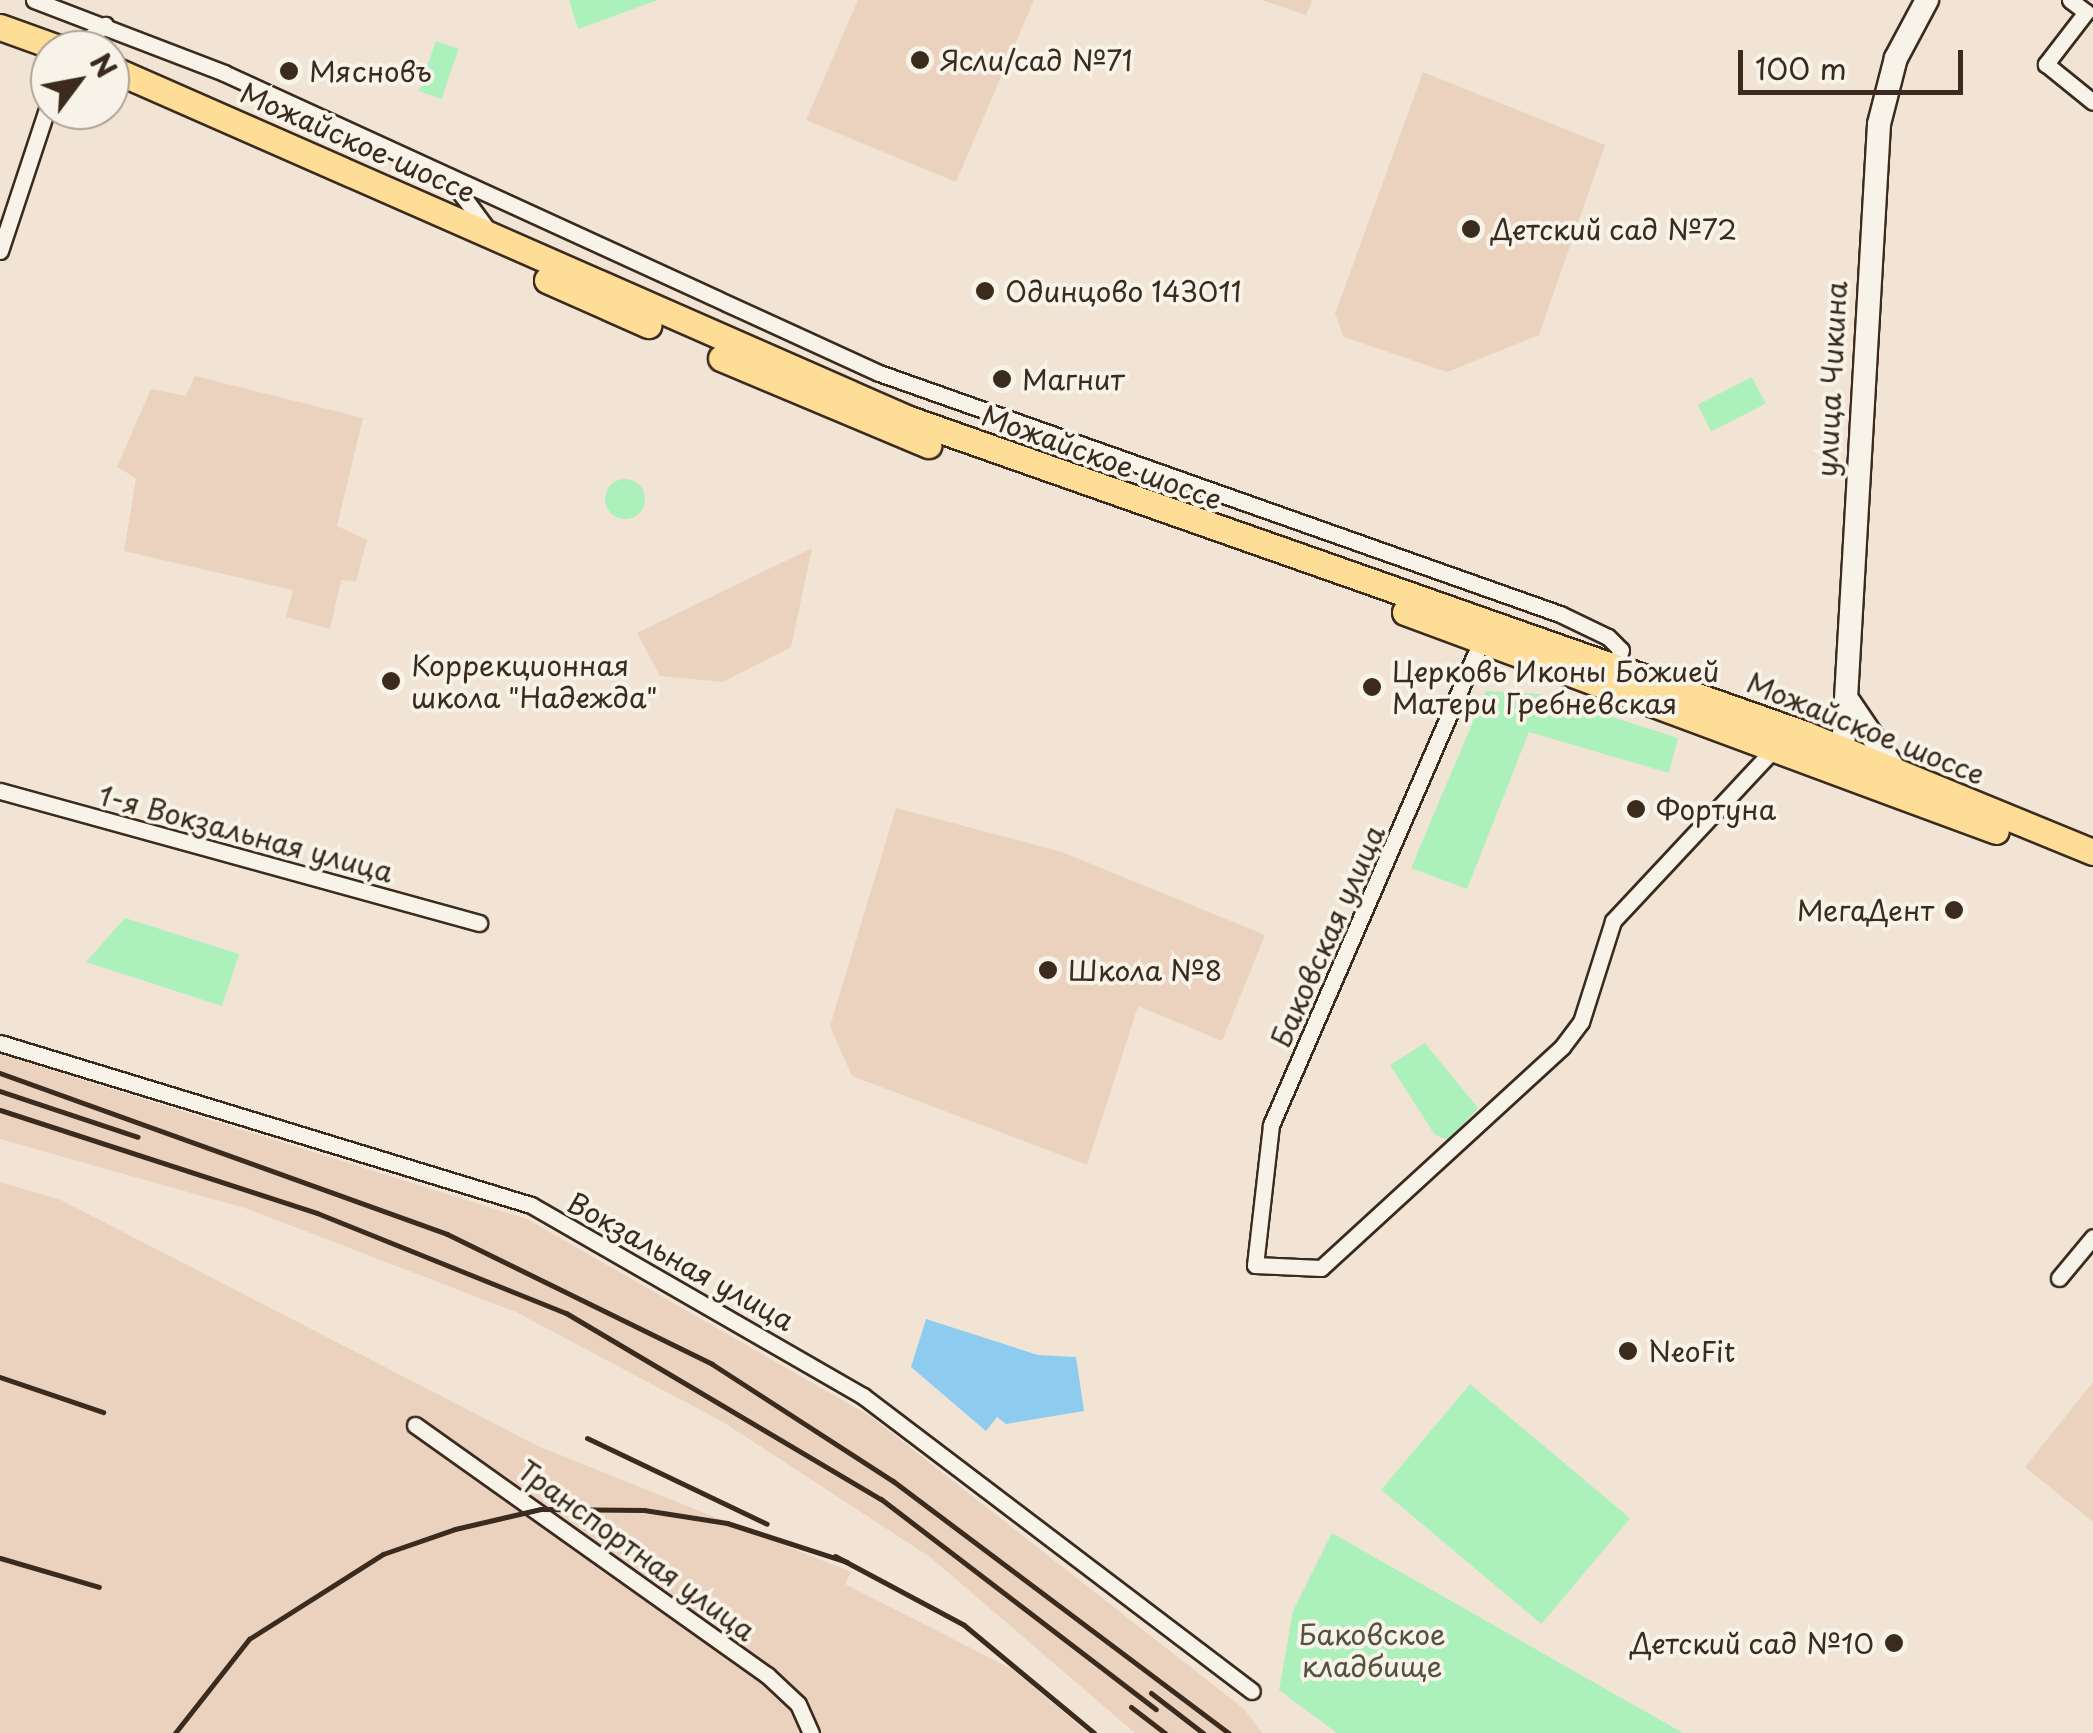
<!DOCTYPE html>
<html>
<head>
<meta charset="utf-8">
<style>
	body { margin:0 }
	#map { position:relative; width:2093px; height:1733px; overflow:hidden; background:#f1e4d5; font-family:"Playpen Sans",sans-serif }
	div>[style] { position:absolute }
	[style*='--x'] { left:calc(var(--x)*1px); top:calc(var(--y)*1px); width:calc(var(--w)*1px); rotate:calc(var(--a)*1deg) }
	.built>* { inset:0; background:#ead2bf }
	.green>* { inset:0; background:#acf1bc; transform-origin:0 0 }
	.round { border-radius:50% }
	.water>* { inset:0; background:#8dccee }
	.roads { filter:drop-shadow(2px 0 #3b2a1e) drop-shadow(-2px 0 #3b2a1e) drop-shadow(0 2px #3b2a1e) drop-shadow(0 -2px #3b2a1e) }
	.street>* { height:15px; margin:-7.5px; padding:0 7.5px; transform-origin:7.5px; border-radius:7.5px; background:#f7f3e8 }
	.secondary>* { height:22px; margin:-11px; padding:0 11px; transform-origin:11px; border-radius:11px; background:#f7f3e8 }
	.primary>* { height:25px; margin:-12.5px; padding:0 12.5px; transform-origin:12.5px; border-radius:12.5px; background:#fedd96 }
	.rail>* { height:5px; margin:-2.5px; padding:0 2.5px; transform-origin:2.5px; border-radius:2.5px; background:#3b2a1e }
	.dots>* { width:28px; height:28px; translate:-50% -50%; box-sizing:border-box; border:5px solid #f7f3e8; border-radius:50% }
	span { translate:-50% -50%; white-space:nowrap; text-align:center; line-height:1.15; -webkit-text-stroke:8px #f7f3e8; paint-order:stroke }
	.poi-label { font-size:28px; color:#3b2a1e }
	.left { translate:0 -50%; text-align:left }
	.right { translate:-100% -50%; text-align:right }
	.street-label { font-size:28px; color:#3b2a1e }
	.park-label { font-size:28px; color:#52523e }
	.north { position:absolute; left:30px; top:30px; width:100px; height:100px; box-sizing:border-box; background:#f7f3e8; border:2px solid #aca397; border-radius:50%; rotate:58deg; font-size:28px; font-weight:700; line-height:40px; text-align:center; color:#3b2a1e }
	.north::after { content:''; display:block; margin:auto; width:35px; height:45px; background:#3b2a1e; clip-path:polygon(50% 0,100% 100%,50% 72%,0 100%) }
	.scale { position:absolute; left:1738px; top:50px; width:225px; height:45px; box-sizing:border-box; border:5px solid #3b2a1e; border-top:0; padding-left:12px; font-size:30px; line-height:35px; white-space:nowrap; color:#3b2a1e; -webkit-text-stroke:8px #f7f3e8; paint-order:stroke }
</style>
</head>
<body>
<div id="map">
	<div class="built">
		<div style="clip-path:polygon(858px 0,1034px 0,956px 182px,806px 120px)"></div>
		<div style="clip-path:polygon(1262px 0,1312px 0,1306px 15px)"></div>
		<div style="clip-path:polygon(1423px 72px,1605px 145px,1539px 335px,1447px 372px,1344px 337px,1335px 314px)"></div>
		<div style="clip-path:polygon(195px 376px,363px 418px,337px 526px,367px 540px,356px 581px,341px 580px,330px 629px,286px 617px,293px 590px,124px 551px,136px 478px,117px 467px,151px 389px,186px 396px)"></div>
		<div style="clip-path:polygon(812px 548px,791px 647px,723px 682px,660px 676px,637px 633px)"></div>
		<div style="clip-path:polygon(896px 808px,1062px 852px,1265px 935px,1222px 1041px,1138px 1006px,1087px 1165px,852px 1076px,830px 1026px)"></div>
		<div style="clip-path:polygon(0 1054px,527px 1219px,870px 1416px,1244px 1709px,1262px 1733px,1135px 1733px,930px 1557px,723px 1422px,516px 1312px,248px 1209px,0 1139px)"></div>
		<div style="clip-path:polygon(0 1182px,61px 1200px,538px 1446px,851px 1572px,845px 1584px,1012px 1669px,1088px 1733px,0 1733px)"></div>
		<div style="clip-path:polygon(2093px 1382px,2093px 1522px,2025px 1467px)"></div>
	</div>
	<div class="green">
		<div style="clip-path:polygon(569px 0,658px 0,578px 29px)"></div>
		<div style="left:436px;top:41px;width:24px;height:53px;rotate:19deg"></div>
		<div style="left:1752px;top:377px;width:30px;height:61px;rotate:63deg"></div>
		<div class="round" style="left:605px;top:479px;width:40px;height:40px"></div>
		<div style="clip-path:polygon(1486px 691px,1540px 694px,1678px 738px,1669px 773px,1529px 732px,1467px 889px,1411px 868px)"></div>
		<div style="clip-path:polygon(125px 918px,239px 954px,222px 1006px,86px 962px)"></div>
		<div style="clip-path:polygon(1425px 1043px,1478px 1108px,1449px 1140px,1435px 1135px,1390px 1065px)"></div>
		<div style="left:1470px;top:1384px;width:209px;height:138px;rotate:40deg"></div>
		<div style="clip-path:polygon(1332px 1533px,1683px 1733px,1337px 1733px,1279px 1690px,1293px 1611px)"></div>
	</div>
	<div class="water">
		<div style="clip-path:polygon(926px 1319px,1038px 1355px,1076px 1357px,1084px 1411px,1006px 1424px,997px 1417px,986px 1431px,911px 1367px)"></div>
	</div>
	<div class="roads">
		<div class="street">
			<div style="--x:34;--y:0;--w:204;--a:21"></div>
			<div style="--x:224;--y:73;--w:720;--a:24.61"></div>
			<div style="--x:879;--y:373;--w:722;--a:19.49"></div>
			<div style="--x:1560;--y:614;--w:53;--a:25.6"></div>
			<div style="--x:1608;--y:637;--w:18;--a:45"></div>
			<div style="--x:1621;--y:650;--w:17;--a:111"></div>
			<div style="--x:2070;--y:0;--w:20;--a:37"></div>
			<div style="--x:2086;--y:12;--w:66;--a:127.6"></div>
			<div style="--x:2046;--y:64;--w:60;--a:39"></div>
			<div style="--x:74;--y:50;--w:40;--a:-39"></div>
			<div style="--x:448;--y:176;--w:67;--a:53.5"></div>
			<div style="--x:0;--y:251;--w:159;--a:-71.7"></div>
			<div style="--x:1482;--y:639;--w:530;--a:113.47"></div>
			<div style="--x:1271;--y:1125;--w:141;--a:96.5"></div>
			<div style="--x:1255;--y:1265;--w:66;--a:2.6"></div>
			<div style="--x:1321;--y:1268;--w:327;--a:-42.5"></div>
			<div style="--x:1562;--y:1047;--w:31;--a:-53"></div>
			<div style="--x:1581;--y:1022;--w:106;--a:-72.4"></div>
			<div style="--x:1613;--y:921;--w:238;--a:-46.9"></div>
			<div style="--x:0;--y:791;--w:497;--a:15.4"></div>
			<div style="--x:0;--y:1043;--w:555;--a:16.97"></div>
			<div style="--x:531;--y:1205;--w:383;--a:29.9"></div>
			<div style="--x:863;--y:1396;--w:488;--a:37.2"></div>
			<div style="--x:2059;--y:1278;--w:53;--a:-50.3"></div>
			<div style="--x:415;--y:1425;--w:432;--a:35.4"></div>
			<div style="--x:767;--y:1675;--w:42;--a:43.1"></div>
			<div style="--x:798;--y:1704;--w:32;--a:66"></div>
		</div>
		<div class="secondary">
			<div style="--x:1849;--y:702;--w:82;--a:55.9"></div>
			<div style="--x:1842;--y:768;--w:645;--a:-86.71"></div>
			<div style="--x:1879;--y:124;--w:68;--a:-75.6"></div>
			<div style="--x:1896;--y:58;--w:66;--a:-61.9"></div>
		</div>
		<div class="primary">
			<div style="--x:0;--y:27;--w:68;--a:19.8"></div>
			<div style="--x:110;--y:68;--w:873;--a:23.72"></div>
			<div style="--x:909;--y:419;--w:950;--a:19.37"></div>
			<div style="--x:1805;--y:734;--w:311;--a:22.3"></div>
			<div style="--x:547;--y:280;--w:111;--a:24"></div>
			<div style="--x:721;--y:358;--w:225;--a:22.8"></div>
			<div style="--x:1405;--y:612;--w:630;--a:20.33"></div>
		</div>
	</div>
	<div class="rail">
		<div style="--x:0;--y:1073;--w:475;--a:19.8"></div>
		<div style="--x:447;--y:1234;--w:295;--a:26.1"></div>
		<div style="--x:712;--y:1364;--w:216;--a:32.9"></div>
		<div style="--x:893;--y:1481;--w:420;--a:36.9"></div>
		<div style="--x:0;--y:1091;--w:145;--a:18.4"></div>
		<div style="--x:0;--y:1110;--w:333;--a:18"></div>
		<div style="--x:317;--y:1213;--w:268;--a:21.9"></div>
		<div style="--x:566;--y:1313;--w:366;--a:30.6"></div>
		<div style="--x:881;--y:1499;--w:346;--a:37.4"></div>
		<div style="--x:0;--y:1377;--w:109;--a:18.8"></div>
		<div style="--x:587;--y:1438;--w:199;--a:25.5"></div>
		<div style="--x:835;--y:1556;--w:146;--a:28.1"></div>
		<div style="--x:964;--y:1625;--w:169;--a:39.7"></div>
		<div style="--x:0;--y:1558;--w:103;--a:16.3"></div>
		<div style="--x:1151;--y:1693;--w:66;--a:37.6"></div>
		<div style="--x:1131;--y:1707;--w:43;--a:37.4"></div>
		<div style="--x:175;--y:1733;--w:120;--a:-51.8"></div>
		<div style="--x:249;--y:1639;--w:159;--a:-32.4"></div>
		<div style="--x:383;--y:1554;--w:76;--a:-19.1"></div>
		<div style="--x:455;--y:1529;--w:88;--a:-13.1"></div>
		<div style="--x:541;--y:1509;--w:103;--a:0.6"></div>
		<div style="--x:644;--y:1510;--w:84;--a:8.9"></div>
		<div style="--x:727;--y:1523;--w:126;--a:18"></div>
	</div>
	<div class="dots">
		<div style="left:920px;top:60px;background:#3b2a1e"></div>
		<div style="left:289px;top:71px;background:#3b2a1e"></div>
		<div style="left:1471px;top:229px;background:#3b2a1e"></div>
		<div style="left:985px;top:291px;background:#3b2a1e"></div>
		<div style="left:1002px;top:379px;background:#3b2a1e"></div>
		<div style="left:391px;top:681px;background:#3b2a1e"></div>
		<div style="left:1372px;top:687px;background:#3b2a1e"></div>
		<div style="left:1636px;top:809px;background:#3b2a1e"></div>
		<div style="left:1954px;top:910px;background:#3b2a1e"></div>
		<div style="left:1048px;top:970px;background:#3b2a1e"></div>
		<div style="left:1628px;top:1351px;background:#3b2a1e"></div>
		<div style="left:1894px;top:1643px;background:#3b2a1e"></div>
	</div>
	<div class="poi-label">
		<span class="left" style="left:940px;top:60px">Ясли/сад №71</span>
		<span class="left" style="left:309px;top:71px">Мясновъ</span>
		<span class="left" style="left:1491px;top:229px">Детский сад №72</span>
		<span class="left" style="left:1005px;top:291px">Одинцово 143011</span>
		<span class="left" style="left:1022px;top:379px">Магнит</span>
		<span class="left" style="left:411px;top:681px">Коррекционная<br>школа "Надежда"</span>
		<span class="left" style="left:1392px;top:687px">Церковь Иконы Божией<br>Матери Гребневская</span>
		<span class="left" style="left:1656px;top:809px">Фортуна</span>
		<span class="right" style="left:1934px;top:910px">МегаДент</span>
		<span class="left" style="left:1068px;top:970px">Школа №8</span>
		<span class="left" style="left:1648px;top:1351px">NeoFit</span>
		<span class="right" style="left:1874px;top:1643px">Детский сад №10</span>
	</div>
	<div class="street-label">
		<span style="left:358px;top:142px;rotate:24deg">Можайское шоссе</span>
		<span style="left:1831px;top:379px;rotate:-87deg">улица Чикина</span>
		<span style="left:1102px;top:457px;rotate:20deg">Можайское шоссе</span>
		<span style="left:1866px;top:728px;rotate:22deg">Можайское шоссе</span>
		<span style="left:246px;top:833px;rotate:15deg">1-я Вокзальная улица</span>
		<span style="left:1327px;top:936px;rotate:-66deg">Баковская улица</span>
		<span style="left:681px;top:1261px;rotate:29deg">Вокзальная улица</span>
		<span style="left:637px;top:1550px;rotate:36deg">Транспортная улица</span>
	</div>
	<div class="park-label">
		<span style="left:1372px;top:1650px">Баковское<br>кладбище</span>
	</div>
	<div class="north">N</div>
	<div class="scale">100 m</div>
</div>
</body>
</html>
